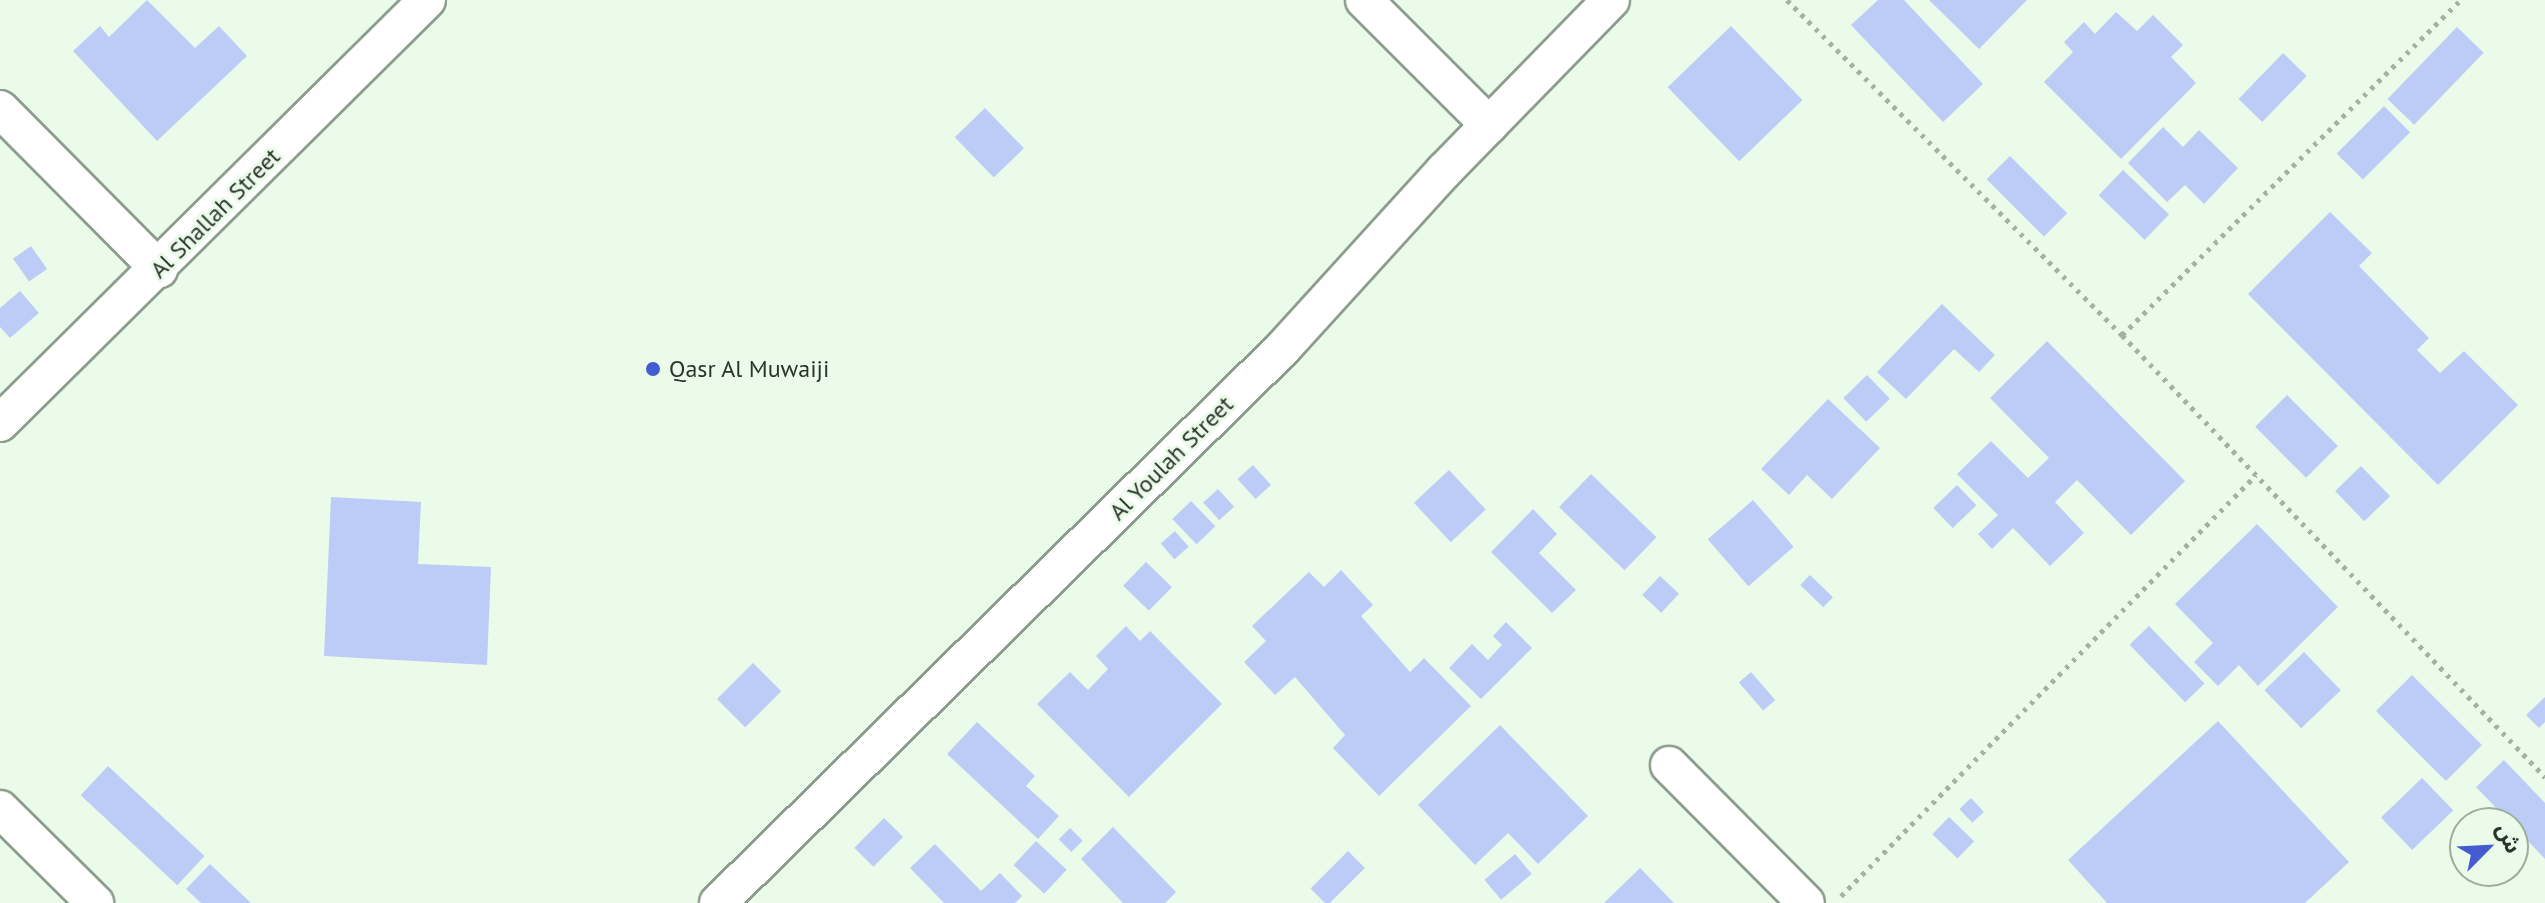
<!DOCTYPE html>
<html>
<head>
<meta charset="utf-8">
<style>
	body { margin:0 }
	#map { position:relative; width:2545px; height:903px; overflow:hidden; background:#eafce9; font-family:"PT Sans","Noto Sans Arabic",sans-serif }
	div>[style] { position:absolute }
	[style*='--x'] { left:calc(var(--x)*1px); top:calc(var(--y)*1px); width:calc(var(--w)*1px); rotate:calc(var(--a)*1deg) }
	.building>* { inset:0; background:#bdccf6; transform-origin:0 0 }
	.path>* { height:5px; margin-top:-2.5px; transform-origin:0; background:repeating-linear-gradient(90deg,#a4b2a4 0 4px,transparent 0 10px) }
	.roads { filter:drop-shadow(2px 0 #8d9d8d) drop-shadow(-2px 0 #8d9d8d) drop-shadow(0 2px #8d9d8d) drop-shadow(0 -2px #8d9d8d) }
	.minor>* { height:36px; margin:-18px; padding:0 18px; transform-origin:18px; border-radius:18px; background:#fff }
	.dots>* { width:22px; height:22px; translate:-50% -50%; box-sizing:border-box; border:4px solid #eafce9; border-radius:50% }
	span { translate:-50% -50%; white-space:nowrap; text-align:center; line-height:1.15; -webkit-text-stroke:6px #eafce9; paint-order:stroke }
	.street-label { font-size:24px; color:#2c332c }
	.poi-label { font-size:24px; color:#2c332c }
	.left { translate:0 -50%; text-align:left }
	.north { position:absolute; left:2449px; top:807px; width:80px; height:80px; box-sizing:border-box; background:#eafce9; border:2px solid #9eac9d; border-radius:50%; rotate:66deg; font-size:22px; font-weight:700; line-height:32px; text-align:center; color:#2c332c }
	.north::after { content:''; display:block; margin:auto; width:28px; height:36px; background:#445ccf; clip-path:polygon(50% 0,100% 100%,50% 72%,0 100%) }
</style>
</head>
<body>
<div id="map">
	<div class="building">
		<div style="clip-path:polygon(147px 0,195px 48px,219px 26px,247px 56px,157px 141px,73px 51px,100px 26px,109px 37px)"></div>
		<div style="clip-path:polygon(1878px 0,1904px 0,1983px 84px,1943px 122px,1851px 25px)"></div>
		<div style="clip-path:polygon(1929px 0,2027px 0,1979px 49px)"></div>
		<div style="clip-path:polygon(2116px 12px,2137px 31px,2153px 15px,2183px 45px,2171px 57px,2196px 83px,2121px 159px,2044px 82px,2073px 52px,2064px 42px,2084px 22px,2095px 34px)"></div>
		<div style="left:1731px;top:26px;width:103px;height:88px;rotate:46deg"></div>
		<div style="left:2457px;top:27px;width:37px;height:100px;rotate:44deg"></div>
		<div style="left:2283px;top:53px;width:33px;height:64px;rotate:44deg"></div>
		<div style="left:2384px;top:106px;width:37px;height:67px;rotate:45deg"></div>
		<div style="left:985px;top:108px;width:56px;height:42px;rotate:46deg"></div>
		<div style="clip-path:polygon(2163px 127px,2183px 147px,2199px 130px,2238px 168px,2204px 204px,2185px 185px,2167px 202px,2128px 163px)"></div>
		<div style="left:2010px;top:156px;width:81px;height:33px;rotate:45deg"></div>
		<div style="left:2123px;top:170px;width:64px;height:35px;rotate:44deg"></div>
		<div style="clip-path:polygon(2330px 212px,2372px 253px,2359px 266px,2429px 338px,2417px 350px,2440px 373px,2464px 351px,2518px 405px,2438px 485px,2248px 294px)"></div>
		<div style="left:31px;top:246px;width:28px;height:22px;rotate:55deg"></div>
		<div style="clip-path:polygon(20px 291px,39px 313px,10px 338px,0 327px,0 308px)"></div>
		<div style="clip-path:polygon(1942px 304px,1995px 355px,1979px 372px,1954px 349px,1906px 399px,1877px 372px)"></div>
		<div style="clip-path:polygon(2047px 341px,2185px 481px,2131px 535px,2077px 480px,2055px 502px,2084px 533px,2050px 566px,2013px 528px,1992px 549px,1978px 534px,1998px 515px,1957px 474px,1991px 441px,2028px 478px,2049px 458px,1990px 398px)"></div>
		<div style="left:1867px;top:375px;width:33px;height:33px;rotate:46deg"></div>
		<div style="left:2287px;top:395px;width:72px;height:45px;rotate:45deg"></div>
		<div style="clip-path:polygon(1828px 399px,1880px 448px,1832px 499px,1807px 475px,1789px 495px,1761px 469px)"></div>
		<div style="left:1253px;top:465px;width:27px;height:21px;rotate:48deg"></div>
		<div style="left:2361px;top:466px;width:42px;height:36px;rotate:46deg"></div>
		<div style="left:1449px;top:470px;width:54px;height:48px;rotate:47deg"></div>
		<div style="left:1591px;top:474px;width:91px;height:46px;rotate:44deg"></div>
		<div style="left:1957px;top:485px;width:28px;height:33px;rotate:46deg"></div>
		<div style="left:1218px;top:489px;width:24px;height:20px;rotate:48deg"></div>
		<div style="clip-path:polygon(331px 497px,421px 502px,418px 564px,491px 567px,487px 665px,324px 656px)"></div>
		<div style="left:1753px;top:500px;width:62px;height:60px;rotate:49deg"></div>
		<div style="left:1191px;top:501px;width:35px;height:26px;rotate:46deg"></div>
		<div style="clip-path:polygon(1533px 509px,1557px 534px,1539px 553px,1576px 590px,1552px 613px,1491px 552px)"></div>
		<div style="clip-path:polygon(2257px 524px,2338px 607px,2258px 686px,2239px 665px,2218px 686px,2194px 662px,2213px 643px,2175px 604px)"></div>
		<div style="left:1175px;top:531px;width:21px;height:19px;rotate:49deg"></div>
		<div style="left:1146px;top:562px;width:36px;height:33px;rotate:44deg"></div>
		<div style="clip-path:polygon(1341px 570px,1373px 605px,1361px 616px,1410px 672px,1424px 658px,1471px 706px,1379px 796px,1333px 748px,1345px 735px,1295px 677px,1275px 695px,1244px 662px,1266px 641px,1252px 626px,1309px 572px,1324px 587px)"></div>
		<div style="left:1810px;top:575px;width:32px;height:14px;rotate:44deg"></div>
		<div style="left:1660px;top:576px;width:26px;height:26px;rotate:43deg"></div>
		<div style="clip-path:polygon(1506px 622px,1532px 648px,1481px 699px,1449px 668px,1472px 644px,1488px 660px,1502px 645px,1493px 636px)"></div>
		<div style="clip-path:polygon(1126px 626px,1140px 641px,1150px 631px,1222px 704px,1129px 797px,1037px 704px,1070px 672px,1088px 690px,1108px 669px,1096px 656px)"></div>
		<div style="left:2149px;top:626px;width:80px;height:27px;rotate:46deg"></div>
		<div style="left:2304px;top:652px;width:53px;height:55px;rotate:46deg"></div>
		<div style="left:753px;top:663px;width:40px;height:51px;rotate:45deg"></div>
		<div style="left:1751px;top:672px;width:37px;height:16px;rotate:49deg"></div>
		<div style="left:2412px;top:675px;width:99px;height:51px;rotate:45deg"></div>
		<div style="clip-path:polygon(2545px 697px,2545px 722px,2539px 728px,2526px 715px)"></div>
		<div style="clip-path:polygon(2218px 721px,2349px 862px,2305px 903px,2107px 903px,2068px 860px)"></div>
		<div style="clip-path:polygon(977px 722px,1035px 776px,1026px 786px,1059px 816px,1038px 839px,947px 754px)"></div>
		<div style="clip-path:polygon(1500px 725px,1588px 816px,1538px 864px,1508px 833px,1475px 865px,1418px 805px)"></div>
		<div style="clip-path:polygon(2504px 760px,2545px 803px,2545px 859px,2476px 787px)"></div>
		<div style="left:108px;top:766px;width:132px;height:40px;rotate:43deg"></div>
		<div style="left:2422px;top:778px;width:45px;height:57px;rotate:46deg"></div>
		<div style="left:1971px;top:798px;width:19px;height:16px;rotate:47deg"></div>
		<div style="left:1949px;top:817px;width:35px;height:24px;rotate:44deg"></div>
		<div style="left:884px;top:818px;width:27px;height:42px;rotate:45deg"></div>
		<div style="clip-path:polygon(1113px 827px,1176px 892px,1165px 903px,1123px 903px,1081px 859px)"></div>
		<div style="left:1070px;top:828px;width:18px;height:16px;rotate:45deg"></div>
		<div style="left:1036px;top:841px;width:42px;height:33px;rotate:43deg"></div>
		<div style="clip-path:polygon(935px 844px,981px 891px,1000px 873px,1022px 896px,1015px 903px,944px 903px,910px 868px)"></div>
		<div style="left:1348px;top:851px;width:24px;height:53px;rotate:45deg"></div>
		<div style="left:1515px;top:854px;width:26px;height:40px;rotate:50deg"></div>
		<div style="clip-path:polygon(210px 864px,251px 903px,201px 903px,186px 889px)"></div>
		<div style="clip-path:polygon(1640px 868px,1674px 903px,1604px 903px)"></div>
	</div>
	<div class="path">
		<div style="--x:1787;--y:0;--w:474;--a:45"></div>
		<div style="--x:2122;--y:335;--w:612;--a:46.26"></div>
		<div style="--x:2122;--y:335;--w:476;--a:-44.7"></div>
		<div style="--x:1841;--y:896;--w:591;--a:-45.41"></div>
	</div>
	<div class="roads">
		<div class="minor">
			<div style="--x:1364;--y:0;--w:177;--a:45"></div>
			<div style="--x:0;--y:109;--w:226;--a:45.2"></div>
			<div style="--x:0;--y:423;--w:601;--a:-44.73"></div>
			<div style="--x:1669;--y:765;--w:194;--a:45.2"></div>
			<div style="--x:0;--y:809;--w:134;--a:44.7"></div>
			<div style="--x:718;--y:903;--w:791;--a:-44.49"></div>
			<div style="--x:1282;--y:349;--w:241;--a:-47.7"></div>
			<div style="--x:1444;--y:171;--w:239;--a:-45.7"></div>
		</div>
	</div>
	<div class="dots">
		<div style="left:653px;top:369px;background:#445ccf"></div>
	</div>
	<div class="street-label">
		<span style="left:215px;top:213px;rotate:-45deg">Al Shallah Street</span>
		<span style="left:1171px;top:458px;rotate:-45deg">Al Youlah Street</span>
	</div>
	<div class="poi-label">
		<span class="left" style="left:669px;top:369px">Qasr Al Muwaiji</span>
	</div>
	<div class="north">ش</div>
</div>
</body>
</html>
